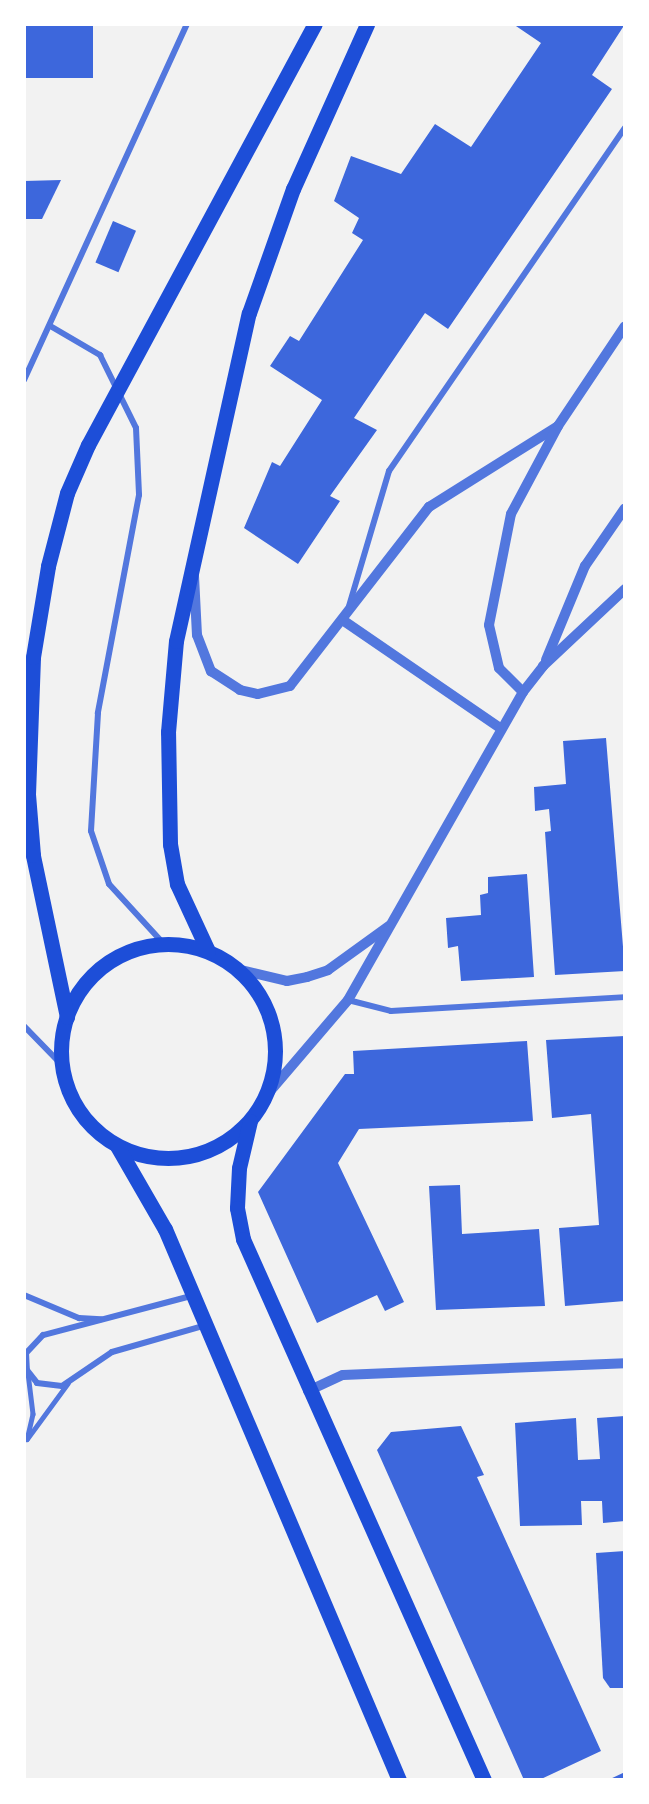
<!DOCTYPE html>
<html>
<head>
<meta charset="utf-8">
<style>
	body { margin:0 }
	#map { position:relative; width:649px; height:1804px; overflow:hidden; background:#f2f2f2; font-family:"Source Sans 3",sans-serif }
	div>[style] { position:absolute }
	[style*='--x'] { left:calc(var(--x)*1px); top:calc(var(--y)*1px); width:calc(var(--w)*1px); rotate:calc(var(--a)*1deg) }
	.building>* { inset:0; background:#3d67dc; transform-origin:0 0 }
	.service>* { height:4.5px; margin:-2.25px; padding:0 2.25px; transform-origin:2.25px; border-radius:2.25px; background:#5277de }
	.minor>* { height:6px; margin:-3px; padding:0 3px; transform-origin:3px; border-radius:3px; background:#5277de }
	.tertiary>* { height:10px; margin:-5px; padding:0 5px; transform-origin:5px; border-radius:5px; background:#5277de }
	.primary>* { height:15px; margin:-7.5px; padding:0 7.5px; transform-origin:7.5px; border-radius:7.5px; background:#1d4ed8 }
	.primary>.ring { margin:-7.5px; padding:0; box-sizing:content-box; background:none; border:15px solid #1d4ed8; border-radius:50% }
	span { translate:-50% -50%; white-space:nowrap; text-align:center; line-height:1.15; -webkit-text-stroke:5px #fff; paint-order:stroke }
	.frame { position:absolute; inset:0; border:26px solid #fff; pointer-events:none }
</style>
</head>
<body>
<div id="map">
	<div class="building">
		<div style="left:24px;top:24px;width:69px;height:54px"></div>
		<div style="clip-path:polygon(513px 24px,625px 24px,592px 75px,612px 89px,448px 329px,425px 313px,354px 418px,377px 430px,330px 496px,340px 501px,298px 564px,244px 528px,272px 462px,280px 466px,322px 400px,270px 366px,290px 336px,299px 341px,363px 240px,352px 233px,359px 218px,334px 201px,351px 156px,401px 174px,435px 124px,471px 147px,541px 43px)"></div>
		<div style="clip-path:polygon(61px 180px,42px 219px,24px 219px,24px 181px)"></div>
		<div style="left:113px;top:221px;width:25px;height:45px;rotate:23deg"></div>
		<div style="clip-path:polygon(606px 738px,625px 971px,555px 975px,545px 832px,551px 831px,549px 809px,535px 811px,534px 787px,566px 784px,563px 741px)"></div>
		<div style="clip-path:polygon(527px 874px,534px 977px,461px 981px,458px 946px,448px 948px,446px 918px,481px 915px,480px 895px,488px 893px,488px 877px)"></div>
		<div style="clip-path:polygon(625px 1036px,625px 1301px,565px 1306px,559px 1228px,599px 1225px,591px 1114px,552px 1118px,546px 1040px)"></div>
		<div style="clip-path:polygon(527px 1041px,533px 1121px,359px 1129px,338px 1163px,404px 1302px,385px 1311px,377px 1295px,317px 1323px,258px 1192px,345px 1074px,354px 1074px,353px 1051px)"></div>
		<div style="clip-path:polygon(460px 1185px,462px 1234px,539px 1229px,545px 1306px,436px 1310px,429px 1186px)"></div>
		<div style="clip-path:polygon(625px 1416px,625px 1521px,603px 1523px,602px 1501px,581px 1501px,582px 1525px,520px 1526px,515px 1423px,576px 1418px,578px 1460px,600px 1459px,597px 1418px)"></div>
		<div style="clip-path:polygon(461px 1426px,484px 1475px,477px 1477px,601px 1751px,539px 1780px,524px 1780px,377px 1450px,391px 1432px)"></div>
		<div style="clip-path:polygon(625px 1551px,625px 1688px,610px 1688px,603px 1678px,596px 1553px)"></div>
		<div style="clip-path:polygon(625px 1772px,625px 1780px,608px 1780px)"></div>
	</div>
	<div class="service">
		<div style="--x:28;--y:1373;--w:41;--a:83"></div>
		<div style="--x:33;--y:1414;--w:26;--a:103"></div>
		<div style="--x:27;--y:1439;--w:69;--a:-53.8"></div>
	</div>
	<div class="minor">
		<div style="--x:52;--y:327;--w:56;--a:30.3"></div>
		<div style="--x:100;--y:355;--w:81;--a:63.7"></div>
		<div style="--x:136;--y:428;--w:67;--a:87.4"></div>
		<div style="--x:139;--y:495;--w:222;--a:100.7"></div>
		<div style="--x:98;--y:713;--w:118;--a:93.4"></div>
		<div style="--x:91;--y:831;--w:56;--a:71.2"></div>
		<div style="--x:109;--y:884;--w:81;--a:47.5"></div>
		<div style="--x:24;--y:380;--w:392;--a:-65.4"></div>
		<div style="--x:349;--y:606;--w:141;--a:-73.5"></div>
		<div style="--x:389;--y:471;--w:416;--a:-55.5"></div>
		<div style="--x:348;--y:1000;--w:44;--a:14.3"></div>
		<div style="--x:391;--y:1011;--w:234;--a:-3.4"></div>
		<div style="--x:24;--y:1026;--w:53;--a:45.8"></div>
		<div style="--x:24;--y:1295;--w:60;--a:22.7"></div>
		<div style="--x:79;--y:1318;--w:22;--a:3"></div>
		<div style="--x:191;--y:1296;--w:153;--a:165.2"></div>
		<div style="--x:43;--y:1335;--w:25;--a:133"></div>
		<div style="--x:26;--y:1353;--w:17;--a:87"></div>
		<div style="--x:27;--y:1370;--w:16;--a:52"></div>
		<div style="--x:37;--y:1383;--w:25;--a:7"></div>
		<div style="--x:62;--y:1386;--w:60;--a:-34.2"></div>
		<div style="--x:112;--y:1352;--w:95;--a:-15.9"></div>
	</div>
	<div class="tertiary">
		<div style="--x:194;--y:576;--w:59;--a:87.1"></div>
		<div style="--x:197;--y:635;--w:39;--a:69"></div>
		<div style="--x:211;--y:671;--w:35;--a:33"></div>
		<div style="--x:240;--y:690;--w:18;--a:13"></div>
		<div style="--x:258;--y:694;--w:33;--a:-14"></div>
		<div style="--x:290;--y:686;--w:227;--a:-52.2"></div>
		<div style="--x:429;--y:507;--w:152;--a:-32.1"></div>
		<div style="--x:344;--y:621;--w:189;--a:34.4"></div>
		<div style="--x:546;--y:660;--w:102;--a:-67.5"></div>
		<div style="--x:585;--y:566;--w:70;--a:-55.4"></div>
		<div style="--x:523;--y:692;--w:34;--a:-135"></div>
		<div style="--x:499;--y:668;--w:44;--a:-103.1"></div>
		<div style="--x:489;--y:625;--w:113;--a:-78.8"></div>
		<div style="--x:511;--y:514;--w:100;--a:-61.9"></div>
		<div style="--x:558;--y:426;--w:120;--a:-56.2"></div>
		<div style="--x:237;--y:969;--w:51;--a:13.5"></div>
		<div style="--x:287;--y:981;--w:20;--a:-11"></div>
		<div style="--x:307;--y:977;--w:22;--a:-18"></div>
		<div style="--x:328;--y:970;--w:75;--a:-35.8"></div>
		<div style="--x:266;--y:1096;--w:126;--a:-49.5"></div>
		<div style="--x:348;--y:1000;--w:354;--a:-60.4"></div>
		<div style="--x:523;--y:692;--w:33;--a:-52"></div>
		<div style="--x:543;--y:666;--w:112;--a:-43.2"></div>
		<div style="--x:308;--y:1391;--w:38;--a:-25"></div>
		<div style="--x:343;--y:1375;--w:282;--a:-2.4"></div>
	</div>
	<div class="primary">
		<div class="ring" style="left:61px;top:944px;width:199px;height:199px"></div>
		<div style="--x:208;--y:951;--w:74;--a:-114.8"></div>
		<div style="--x:177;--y:884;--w:41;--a:-99.9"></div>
		<div style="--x:170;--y:844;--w:112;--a:-91"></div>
		<div style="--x:168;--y:732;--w:91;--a:-85"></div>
		<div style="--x:176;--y:641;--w:336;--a:-77.5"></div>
		<div style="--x:249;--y:313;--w:132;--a:-70.5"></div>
		<div style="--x:293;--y:189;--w:181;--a:-65.8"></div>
		<div style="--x:67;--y:1017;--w:166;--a:-101.9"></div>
		<div style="--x:33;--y:855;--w:61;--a:-94.7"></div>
		<div style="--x:28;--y:794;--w:137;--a:-87.9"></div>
		<div style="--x:33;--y:657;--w:92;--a:-80.6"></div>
		<div style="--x:48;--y:566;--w:75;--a:-75.4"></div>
		<div style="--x:67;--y:493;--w:52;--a:-66.4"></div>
		<div style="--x:88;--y:445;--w:478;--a:-61.7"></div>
		<div style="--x:250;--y:1121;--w:48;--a:103.2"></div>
		<div style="--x:239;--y:1168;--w:40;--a:92.9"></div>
		<div style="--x:237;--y:1208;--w:32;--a:79"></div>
		<div style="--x:243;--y:1239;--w:592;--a:65.99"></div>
		<div style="--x:117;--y:1146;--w:96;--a:60"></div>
		<div style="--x:165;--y:1229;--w:599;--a:66.99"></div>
	</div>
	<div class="frame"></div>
</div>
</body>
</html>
